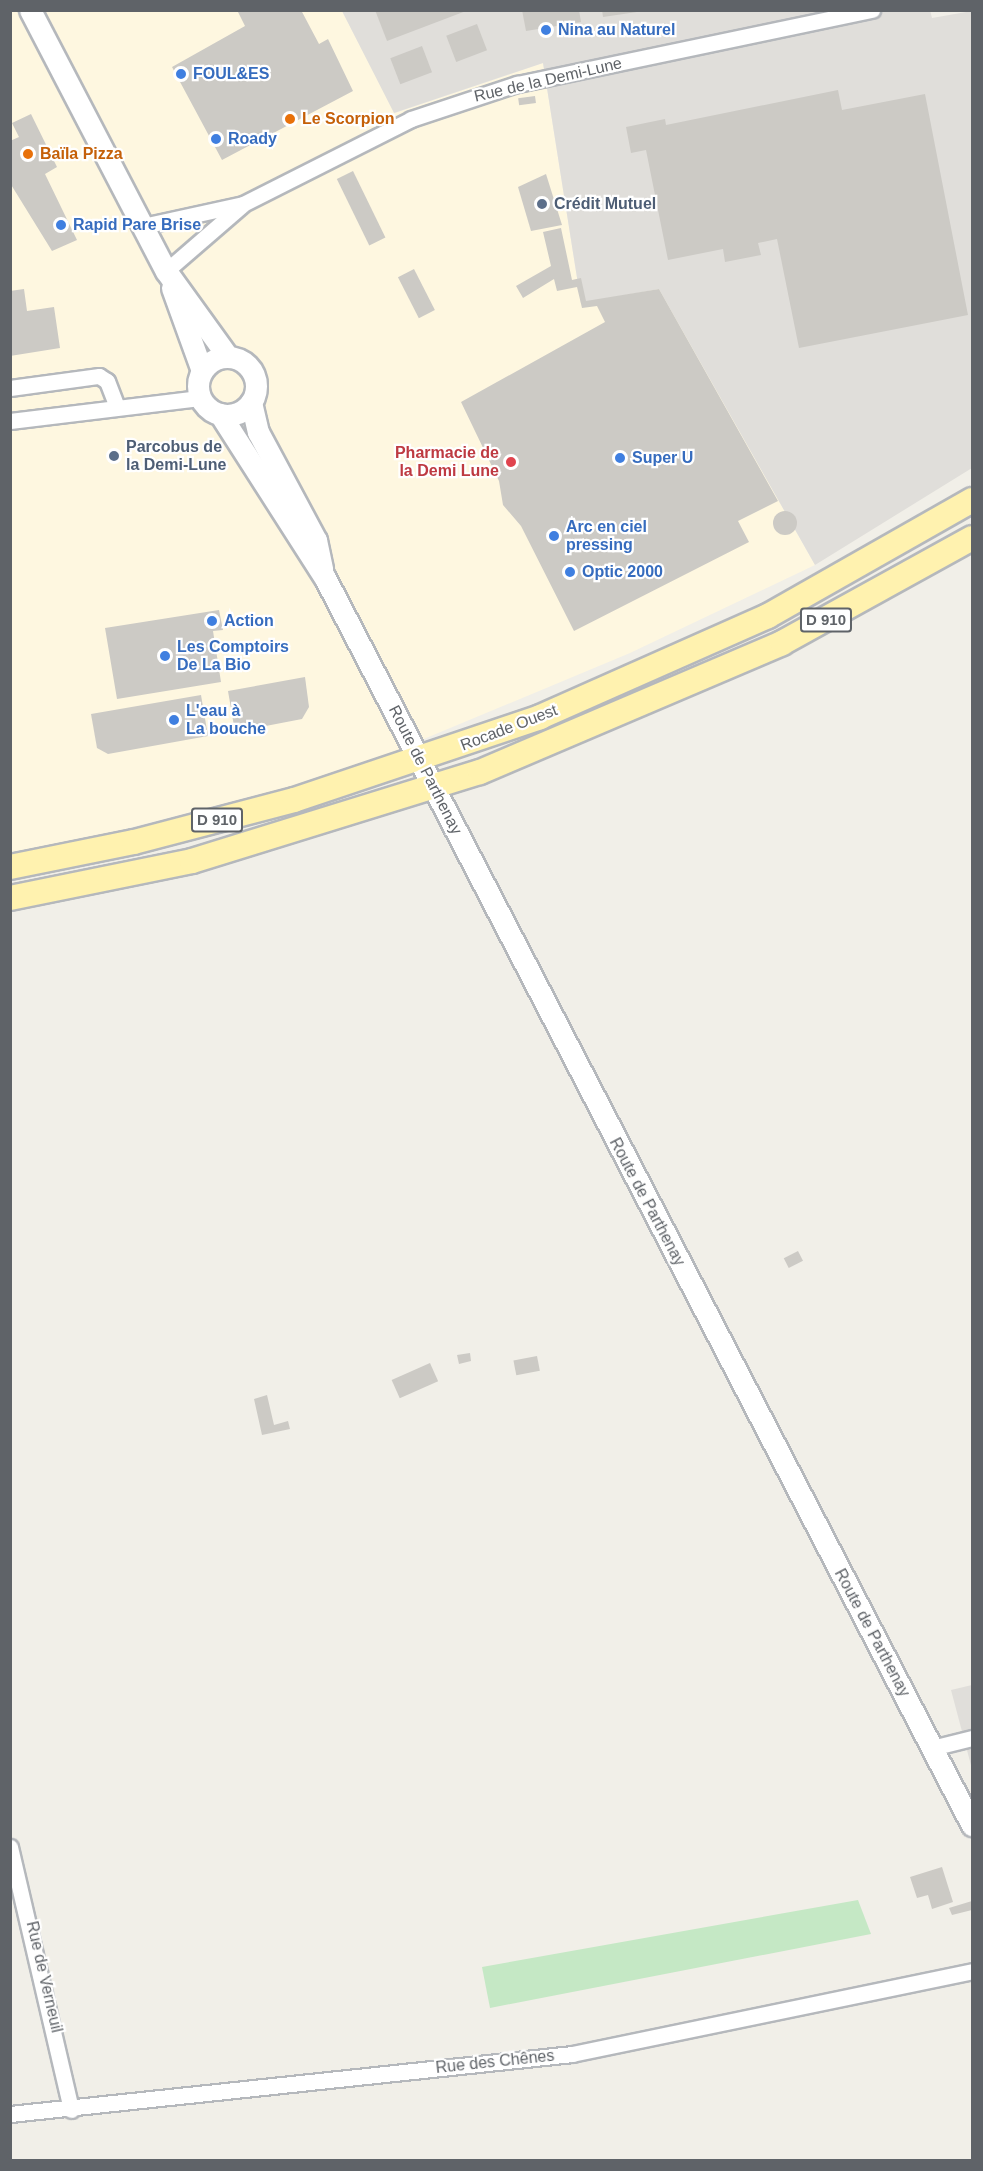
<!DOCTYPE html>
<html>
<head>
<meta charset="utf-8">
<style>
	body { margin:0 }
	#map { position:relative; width:983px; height:2171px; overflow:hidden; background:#f1efe8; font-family:Helvetica,sans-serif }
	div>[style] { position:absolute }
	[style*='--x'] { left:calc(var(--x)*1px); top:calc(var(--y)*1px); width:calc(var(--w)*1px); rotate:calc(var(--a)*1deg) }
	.commercial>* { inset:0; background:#fef7e0 }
	.industrial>* { inset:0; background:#e0deda }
	.green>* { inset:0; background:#c5e8c5 }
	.building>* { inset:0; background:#cccac5; transform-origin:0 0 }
	.round { border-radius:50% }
	.roads { filter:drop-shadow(2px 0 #b5b8bc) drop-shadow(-2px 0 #b5b8bc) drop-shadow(0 2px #b5b8bc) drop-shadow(0 -2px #b5b8bc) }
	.street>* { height:15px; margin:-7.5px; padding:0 7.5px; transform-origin:7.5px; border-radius:7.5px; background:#fff }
	.secondary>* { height:21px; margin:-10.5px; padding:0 10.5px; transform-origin:10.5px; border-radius:10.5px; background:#fff }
	.secondary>.ring { margin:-10.5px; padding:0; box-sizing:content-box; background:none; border:21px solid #fff; border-radius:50% }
	.primary>* { height:24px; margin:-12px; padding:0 12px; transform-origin:12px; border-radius:12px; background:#fff2af }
	.dots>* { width:16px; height:16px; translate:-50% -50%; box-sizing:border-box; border:3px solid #fff; border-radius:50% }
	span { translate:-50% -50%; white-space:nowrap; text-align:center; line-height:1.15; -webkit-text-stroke:4.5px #fff; paint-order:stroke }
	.shield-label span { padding:2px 4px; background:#fff; border:2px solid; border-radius:4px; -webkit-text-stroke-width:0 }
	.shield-label { font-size:15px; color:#5f6368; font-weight:700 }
	.shop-label { font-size:16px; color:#366cbe; font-weight:700 }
	.left { translate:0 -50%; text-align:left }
	.street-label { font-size:16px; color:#5f6368 }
	.food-label { font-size:16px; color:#c56008; font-weight:700 }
	.service-label { font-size:16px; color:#4e5e75; font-weight:700 }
	.health-label { font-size:16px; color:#be3a42; font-weight:700 }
	.right { translate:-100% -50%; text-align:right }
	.frame { position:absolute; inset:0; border:12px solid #5f6368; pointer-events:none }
</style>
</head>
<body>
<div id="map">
	<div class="commercial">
		<div style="clip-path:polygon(11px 11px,342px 11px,395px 113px,543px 63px,581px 303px,659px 289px,815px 565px,630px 653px,340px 774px,82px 840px,11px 852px)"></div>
	</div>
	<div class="industrial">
		<div style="clip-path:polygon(930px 10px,932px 18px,972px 11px,972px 468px,815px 565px,659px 289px,581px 303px,543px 63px,394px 113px,342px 11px)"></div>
		<div style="clip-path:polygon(972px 1685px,972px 1769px,951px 1690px)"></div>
	</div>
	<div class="green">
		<div style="clip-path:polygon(858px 1900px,871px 1934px,490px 2008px,482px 1967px)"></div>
	</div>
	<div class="building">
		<div style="clip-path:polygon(237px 10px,301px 10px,319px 44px,328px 39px,353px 91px,222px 160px,172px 67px,245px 26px)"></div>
		<div style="clip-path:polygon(375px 10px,466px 10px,466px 11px,387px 41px)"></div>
		<div style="clip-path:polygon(522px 10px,579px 10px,581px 22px,526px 31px)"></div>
		<div style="clip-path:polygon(602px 10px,637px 10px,637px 12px,603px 17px)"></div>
		<div style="left:477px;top:24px;width:28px;height:33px;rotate:69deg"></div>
		<div style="left:422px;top:46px;width:28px;height:34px;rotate:69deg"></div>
		<div style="clip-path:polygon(838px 90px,842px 110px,925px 94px,968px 315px,799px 348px,777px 239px,758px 243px,761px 255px,725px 262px,723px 249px,668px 260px,646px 150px,631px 153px,626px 127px,665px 119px,666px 125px)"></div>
		<div style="left:535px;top:96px;width:7px;height:17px;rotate:82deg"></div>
		<div style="clip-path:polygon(31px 114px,57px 167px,45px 174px,77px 240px,52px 251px,10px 183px,10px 141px,19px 137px,12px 123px)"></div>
		<div style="left:353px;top:171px;width:74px;height:18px;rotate:64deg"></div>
		<div style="clip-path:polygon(546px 174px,562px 225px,531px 231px,518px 187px)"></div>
		<div style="clip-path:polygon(561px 228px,572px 280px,581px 278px,586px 301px,659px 289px,778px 501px,738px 521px,749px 542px,574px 631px,521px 526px,503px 505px,499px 481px,461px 402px,605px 322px,597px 306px,582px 308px,577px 287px,557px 291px,554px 279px,523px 298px,516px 286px,551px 266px,543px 232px)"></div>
		<div style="left:414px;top:269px;width:46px;height:18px;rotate:63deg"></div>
		<div style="clip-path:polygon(24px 289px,27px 311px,54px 307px,60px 348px,10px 356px,10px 291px)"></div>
		<div class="round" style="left:773px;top:511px;width:24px;height:24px"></div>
		<div style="clip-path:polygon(219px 610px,223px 630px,213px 631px,221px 682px,117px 699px,105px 628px)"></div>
		<div style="clip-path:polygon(305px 677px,309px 707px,302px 719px,235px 732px,228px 691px)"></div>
		<div style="clip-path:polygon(201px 695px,208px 736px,108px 754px,97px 748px,91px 714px)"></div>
		<div style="left:798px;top:1251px;width:11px;height:16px;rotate:63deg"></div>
		<div style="clip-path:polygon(470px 1353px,471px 1361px,459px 1364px,457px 1355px)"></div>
		<div style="left:537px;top:1356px;width:15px;height:24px;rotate:79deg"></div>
		<div style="left:430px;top:1363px;width:20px;height:42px;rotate:66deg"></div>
		<div style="clip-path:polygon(267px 1395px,274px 1425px,288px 1421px,290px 1429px,262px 1435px,254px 1399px)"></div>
		<div style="clip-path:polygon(942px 1867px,953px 1902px,932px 1909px,928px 1895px,917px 1898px,910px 1877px)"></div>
		<div style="clip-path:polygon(972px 1901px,972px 1910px,952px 1915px,949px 1908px)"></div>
	</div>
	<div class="roads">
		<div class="street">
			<div style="--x:143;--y:226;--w:102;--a:-12.4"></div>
			<div style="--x:243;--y:204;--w:188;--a:-26.8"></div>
			<div style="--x:411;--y:119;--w:112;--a:-18.3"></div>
			<div style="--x:517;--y:84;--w:363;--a:-11.8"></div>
			<div style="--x:166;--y:271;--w:99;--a:-40.9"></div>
			<div style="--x:10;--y:388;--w:90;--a:-7.7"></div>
			<div style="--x:99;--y:376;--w:9;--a:32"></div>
			<div style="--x:107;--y:381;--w:28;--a:69"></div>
			<div style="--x:10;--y:421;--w:191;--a:-6.9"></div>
			<div style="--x:932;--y:1748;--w:41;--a:-14"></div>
			<div style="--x:10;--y:1847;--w:270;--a:76.9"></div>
			<div style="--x:10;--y:2114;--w:565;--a:-6.09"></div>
			<div style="--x:572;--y:2054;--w:409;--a:-11.7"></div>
		</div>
		<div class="secondary">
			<div style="--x:30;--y:10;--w:294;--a:62.5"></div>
			<div style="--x:166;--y:271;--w:106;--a:54.2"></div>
			<div style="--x:172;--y:288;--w:88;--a:70.1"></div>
			<div class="ring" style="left:198px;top:357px;width:37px;height:37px"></div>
			<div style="--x:251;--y:402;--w:31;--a:77"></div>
			<div style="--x:258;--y:432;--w:123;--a:61.8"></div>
			<div style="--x:316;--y:540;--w:30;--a:78"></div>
			<div style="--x:220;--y:414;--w:195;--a:57.4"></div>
			<div style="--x:325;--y:578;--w:1405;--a:62.58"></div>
		</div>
		<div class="primary">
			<div style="--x:10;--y:867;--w:126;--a:-11.4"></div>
			<div style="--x:134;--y:842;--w:165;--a:-14.7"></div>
			<div style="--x:294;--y:800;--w:260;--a:-18.6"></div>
			<div style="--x:540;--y:717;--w:249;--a:-23.9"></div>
			<div style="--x:768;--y:616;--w:235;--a:-29.6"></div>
			<div style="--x:10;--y:898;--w:186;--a:-11.5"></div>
			<div style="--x:192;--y:861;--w:301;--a:-17.2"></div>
			<div style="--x:480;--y:772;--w:328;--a:-23.1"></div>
			<div style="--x:782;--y:643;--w:217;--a:-28.9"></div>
		</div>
	</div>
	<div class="dots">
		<div style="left:546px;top:30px;background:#3f7fe0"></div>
		<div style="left:181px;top:74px;background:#3f7fe0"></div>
		<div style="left:290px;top:119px;background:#e8710a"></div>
		<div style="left:216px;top:139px;background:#3f7fe0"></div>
		<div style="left:28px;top:154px;background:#e8710a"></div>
		<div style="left:542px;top:204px;background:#5c6f8a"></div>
		<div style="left:61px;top:225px;background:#3f7fe0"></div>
		<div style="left:114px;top:456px;background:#5c6f8a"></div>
		<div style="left:620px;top:458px;background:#3f7fe0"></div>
		<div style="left:511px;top:462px;background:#e0444e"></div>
		<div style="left:554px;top:536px;background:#3f7fe0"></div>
		<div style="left:570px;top:572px;background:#3f7fe0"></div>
		<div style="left:212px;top:621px;background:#3f7fe0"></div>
		<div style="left:165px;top:656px;background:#3f7fe0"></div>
		<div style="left:174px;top:720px;background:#3f7fe0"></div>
	</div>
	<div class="shield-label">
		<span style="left:826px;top:620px">D 910</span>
		<span style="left:217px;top:820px">D 910</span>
	</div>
	<div class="shop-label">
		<span class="left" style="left:558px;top:30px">Nina au Naturel</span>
		<span class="left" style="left:193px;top:74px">FOUL&amp;ES</span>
		<span class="left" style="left:228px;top:139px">Roady</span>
		<span class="left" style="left:73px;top:225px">Rapid Pare Brise</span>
		<span class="left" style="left:632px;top:458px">Super U</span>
		<span class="left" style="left:566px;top:536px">Arc en ciel<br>pressing</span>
		<span class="left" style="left:582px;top:572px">Optic 2000</span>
		<span class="left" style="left:224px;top:621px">Action</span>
		<span class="left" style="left:177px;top:656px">Les Comptoirs<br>De La Bio</span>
		<span class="left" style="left:186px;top:720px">L'eau à<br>La bouche</span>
	</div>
	<div class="street-label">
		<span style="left:548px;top:80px;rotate:-13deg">Rue de la Demi-Lune</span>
		<span style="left:509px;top:728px;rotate:-21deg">Rocade Ouest</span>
		<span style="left:425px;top:770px;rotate:63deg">Route de Parthenay</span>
		<span style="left:647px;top:1202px;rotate:62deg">Route de Parthenay</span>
		<span style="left:872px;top:1633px;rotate:62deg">Route de Parthenay</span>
		<span style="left:44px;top:1977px;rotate:77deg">Rue de Verneuil</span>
		<span style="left:495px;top:2062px;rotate:-6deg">Rue des Chênes</span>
	</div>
	<div class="food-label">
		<span class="left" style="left:302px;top:119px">Le Scorpion</span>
		<span class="left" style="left:40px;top:154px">Baïla Pizza</span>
	</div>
	<div class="service-label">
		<span class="left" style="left:554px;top:204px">Crédit Mutuel</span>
		<span class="left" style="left:126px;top:456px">Parcobus de<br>la Demi-Lune</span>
	</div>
	<div class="health-label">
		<span class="right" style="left:499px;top:462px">Pharmacie de<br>la Demi Lune</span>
	</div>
	<div class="frame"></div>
</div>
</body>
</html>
